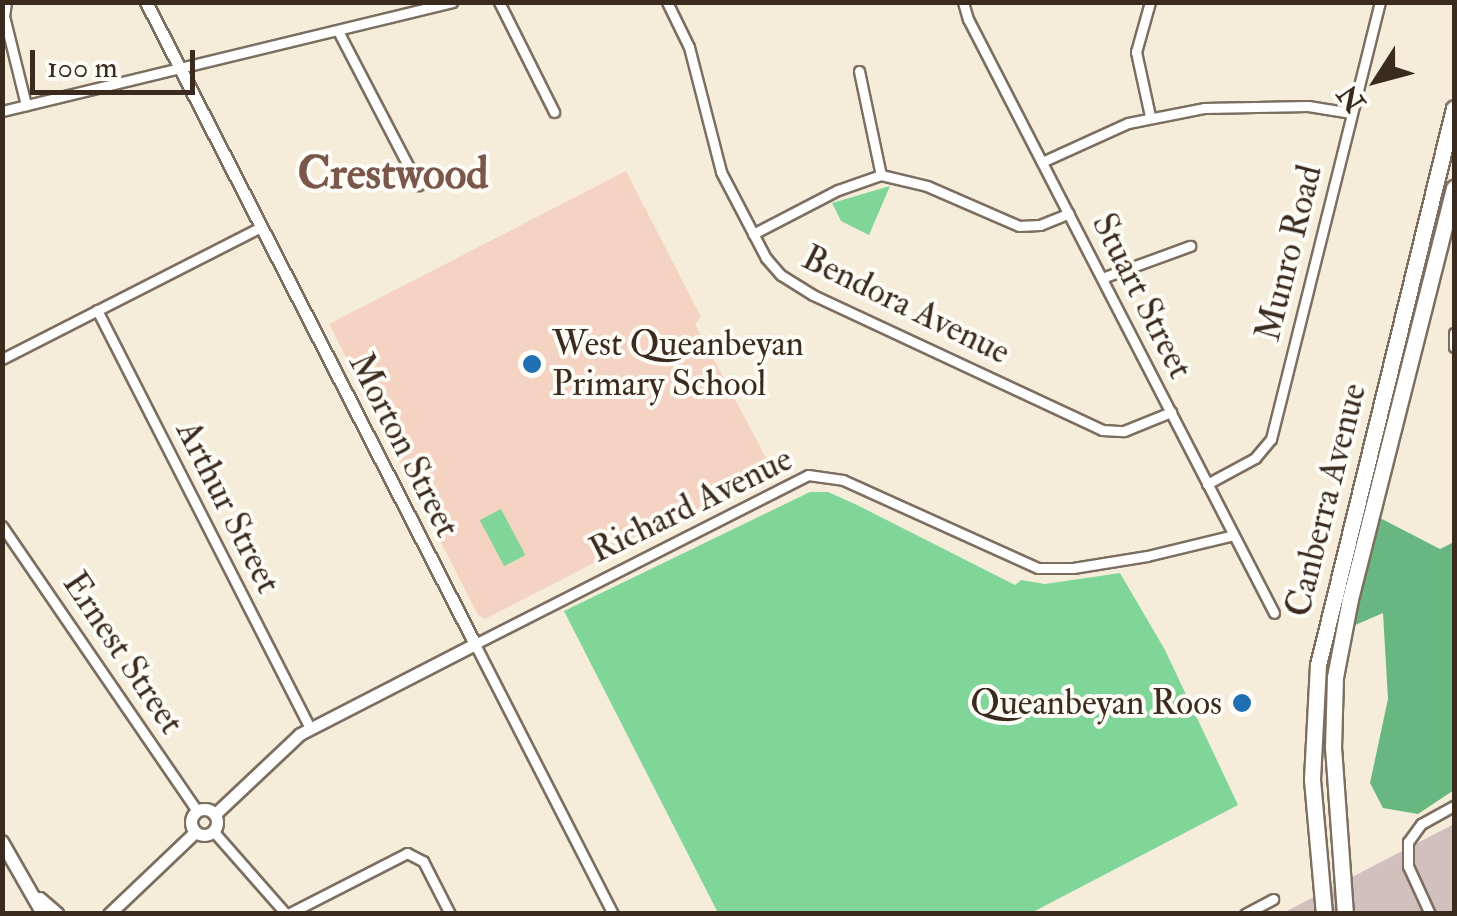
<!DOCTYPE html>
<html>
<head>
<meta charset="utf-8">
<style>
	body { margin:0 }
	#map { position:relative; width:1457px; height:916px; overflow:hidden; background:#f5edda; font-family:"IM FELL Double Pica",serif }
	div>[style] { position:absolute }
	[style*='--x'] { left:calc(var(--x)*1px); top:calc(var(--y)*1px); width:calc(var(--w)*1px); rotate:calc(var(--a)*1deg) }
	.built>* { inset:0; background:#f5d3c2 }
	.industrial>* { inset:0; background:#d1c0bd }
	.green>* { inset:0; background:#80d598; transform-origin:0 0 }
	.forest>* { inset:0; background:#68b680 }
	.roads { filter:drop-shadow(2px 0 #7c6e60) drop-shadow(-2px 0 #7c6e60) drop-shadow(0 2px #7c6e60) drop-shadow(0 -2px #7c6e60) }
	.minor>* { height:9px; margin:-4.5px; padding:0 4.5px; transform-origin:4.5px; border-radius:4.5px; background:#fff }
	.tertiary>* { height:11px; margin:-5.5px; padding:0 5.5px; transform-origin:5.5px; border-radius:5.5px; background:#fff }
	.tertiary>.ring { margin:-5.5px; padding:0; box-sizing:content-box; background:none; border:11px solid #fff; border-radius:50% }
	.secondary>* { height:12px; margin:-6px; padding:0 6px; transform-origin:6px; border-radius:6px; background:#fff }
	.trunk>* { height:15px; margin:-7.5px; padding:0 7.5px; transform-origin:7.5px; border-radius:7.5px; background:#fff }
	.dots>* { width:28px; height:28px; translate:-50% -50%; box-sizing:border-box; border:5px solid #fdfcf7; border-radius:50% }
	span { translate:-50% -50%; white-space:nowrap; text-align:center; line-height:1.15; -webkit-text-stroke:8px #fdfcf7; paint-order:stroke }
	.street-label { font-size:35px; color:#3b2a1e }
	.poi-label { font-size:35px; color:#3b2a1e }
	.left { translate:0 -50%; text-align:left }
	.right { translate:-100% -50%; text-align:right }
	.district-label { font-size:45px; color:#7b564b; font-weight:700 }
	.frame { position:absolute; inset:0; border:5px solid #3b2a1e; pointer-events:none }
	.north { position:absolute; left:1327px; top:30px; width:100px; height:100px; -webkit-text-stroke:8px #fdfcf7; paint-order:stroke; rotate:234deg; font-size:28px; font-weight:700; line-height:40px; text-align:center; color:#3b2a1e }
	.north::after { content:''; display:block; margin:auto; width:35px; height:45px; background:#3b2a1e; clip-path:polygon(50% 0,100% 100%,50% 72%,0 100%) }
	.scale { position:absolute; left:30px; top:50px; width:165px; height:45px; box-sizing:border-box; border:5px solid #3b2a1e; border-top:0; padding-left:12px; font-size:30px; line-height:35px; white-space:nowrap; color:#3b2a1e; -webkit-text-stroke:8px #fdfcf7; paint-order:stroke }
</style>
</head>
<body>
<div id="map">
	<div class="built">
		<div style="clip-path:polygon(626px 171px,701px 317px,695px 324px,773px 471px,485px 619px,478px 615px,329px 324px)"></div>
	</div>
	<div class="industrial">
		<div style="clip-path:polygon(1454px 824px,1454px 913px,1283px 913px)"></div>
	</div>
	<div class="green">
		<div style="clip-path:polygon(890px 186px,869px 235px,841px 221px,832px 203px)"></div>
		<div style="clip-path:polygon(810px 492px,828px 492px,857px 505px,1015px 585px,1021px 580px,1045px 584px,1120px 573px,1165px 650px,1238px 805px,1031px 913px,718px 913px,564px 611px)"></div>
		<div style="left:501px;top:509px;width:52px;height:24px;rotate:62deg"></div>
	</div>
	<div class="forest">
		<div style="clip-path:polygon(1378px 517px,1440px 549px,1454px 542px,1454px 790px,1418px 814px,1383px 808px,1370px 783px,1388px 699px,1383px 613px,1353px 626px)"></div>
	</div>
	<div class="roads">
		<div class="minor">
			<div style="--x:6;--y:2;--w:14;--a:98"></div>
			<div style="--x:4;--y:16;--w:92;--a:76.1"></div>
			<div style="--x:499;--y:2;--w:123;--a:63.4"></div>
			<div style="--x:667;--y:2;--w:50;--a:63.9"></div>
			<div style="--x:689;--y:47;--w:129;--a:75.6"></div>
			<div style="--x:721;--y:172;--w:97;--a:62.4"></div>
			<div style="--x:766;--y:258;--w:23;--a:49"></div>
			<div style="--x:781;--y:275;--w:38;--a:32"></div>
			<div style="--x:813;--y:295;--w:319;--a:25"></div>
			<div style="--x:1102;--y:430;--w:22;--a:3"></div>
			<div style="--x:1124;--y:431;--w:51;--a:-22"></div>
			<div style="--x:963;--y:2;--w:18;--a:74"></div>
			<div style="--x:968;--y:19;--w:668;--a:62.74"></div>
			<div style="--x:338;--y:31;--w:174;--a:62.5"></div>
			<div style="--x:859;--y:71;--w:106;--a:78.1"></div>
			<div style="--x:2;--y:111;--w:463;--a:-13.6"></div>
			<div style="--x:1150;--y:116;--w:66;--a:-102.3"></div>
			<div style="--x:1136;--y:52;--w:52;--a:-74.4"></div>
			<div style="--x:1042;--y:162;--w:94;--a:-24.4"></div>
			<div style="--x:1128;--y:123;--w:77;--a:-11.2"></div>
			<div style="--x:1204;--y:108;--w:104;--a:-1.1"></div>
			<div style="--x:1308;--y:106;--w:44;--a:9.2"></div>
			<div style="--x:753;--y:234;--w:96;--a:-27.4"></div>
			<div style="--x:838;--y:190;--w:46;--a:-19.2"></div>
			<div style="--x:881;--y:175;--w:47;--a:13.4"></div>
			<div style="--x:927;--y:186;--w:100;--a:23.5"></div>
			<div style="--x:1019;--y:226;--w:21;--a:-3"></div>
			<div style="--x:1040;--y:225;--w:31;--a:-22"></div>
			<div style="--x:1102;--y:278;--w:94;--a:-20"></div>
			<div style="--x:97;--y:310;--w:469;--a:63"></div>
			<div style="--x:1454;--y:333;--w:14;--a:90"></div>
			<div style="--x:2;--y:359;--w:291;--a:-27"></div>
			<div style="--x:1207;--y:484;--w:55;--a:-28.4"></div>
			<div style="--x:1255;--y:458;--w:25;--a:-50"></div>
			<div style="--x:1271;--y:439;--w:450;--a:-76"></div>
			<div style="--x:2;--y:526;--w:345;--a:55.6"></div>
			<div style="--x:214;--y:832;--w:109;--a:48.7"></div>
			<div style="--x:288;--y:914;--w:134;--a:-27.1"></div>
			<div style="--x:407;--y:853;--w:18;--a:27"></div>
			<div style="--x:423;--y:861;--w:59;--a:63"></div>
			<div style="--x:613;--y:914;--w:303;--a:-117.1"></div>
			<div style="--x:475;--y:644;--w:373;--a:-26.9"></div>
			<div style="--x:808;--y:475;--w:35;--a:8"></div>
			<div style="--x:843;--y:480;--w:214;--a:24.3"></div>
			<div style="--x:1038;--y:568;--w:35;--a:0"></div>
			<div style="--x:1073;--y:568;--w:75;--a:-9.2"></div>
			<div style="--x:1147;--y:556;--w:89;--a:-13.6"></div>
			<div style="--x:1245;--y:914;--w:32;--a:-28"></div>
			<div style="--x:1430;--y:914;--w:53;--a:-114.6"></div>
			<div style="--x:1408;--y:866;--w:24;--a:-90"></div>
			<div style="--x:1408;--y:842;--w:22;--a:-54"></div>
			<div style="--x:1421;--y:824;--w:38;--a:-29"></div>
		</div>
		<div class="tertiary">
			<div style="--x:146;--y:2;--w:721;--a:62.87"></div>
			<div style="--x:475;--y:644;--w:197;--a:152.8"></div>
			<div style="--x:300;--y:734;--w:117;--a:136.7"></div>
			<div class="ring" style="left:191px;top:809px;width:15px;height:15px"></div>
			<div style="--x:109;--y:914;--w:119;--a:-43.6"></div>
		</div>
		<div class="secondary">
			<div style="--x:2;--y:842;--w:83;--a:60.3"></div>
			<div style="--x:40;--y:899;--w:23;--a:41"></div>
		</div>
		<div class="trunk">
			<div style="--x:1324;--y:914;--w:136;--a:-95.1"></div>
			<div style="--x:1312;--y:779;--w:114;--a:-87"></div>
			<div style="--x:1318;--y:665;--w:573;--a:-76.28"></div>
			<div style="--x:1345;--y:914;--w:166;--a:-94.1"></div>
			<div style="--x:1333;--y:748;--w:71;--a:-88.4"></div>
			<div style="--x:1335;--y:677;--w:79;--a:-79.1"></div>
			<div style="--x:1350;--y:599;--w:424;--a:-75.8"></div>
		</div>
	</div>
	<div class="dots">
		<div style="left:532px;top:364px;background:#1f6fb2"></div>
		<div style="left:1242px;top:703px;background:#1f6fb2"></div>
	</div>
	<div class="street-label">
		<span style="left:1289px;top:253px;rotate:-76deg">Munro Road</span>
		<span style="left:1142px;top:296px;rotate:63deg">Stuart Street</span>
		<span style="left:906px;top:305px;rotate:26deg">Bendora Avenue</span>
		<span style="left:404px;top:445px;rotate:63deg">Morton Street</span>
		<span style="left:1326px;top:500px;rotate:-76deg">Canberra Avenue</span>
		<span style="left:691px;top:505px;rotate:-26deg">Richard Avenue</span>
		<span style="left:228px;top:507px;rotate:63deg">Arthur Street</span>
		<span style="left:123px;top:653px;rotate:56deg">Ernest Street</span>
	</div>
	<div class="poi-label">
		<span class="left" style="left:552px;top:364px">West Queanbeyan<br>Primary School</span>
		<span class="right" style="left:1222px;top:703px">Queanbeyan Roos</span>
	</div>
	<div class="district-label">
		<span style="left:393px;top:175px">Crestwood</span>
	</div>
	<div class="frame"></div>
	<div class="north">N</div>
	<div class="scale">100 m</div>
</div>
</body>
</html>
